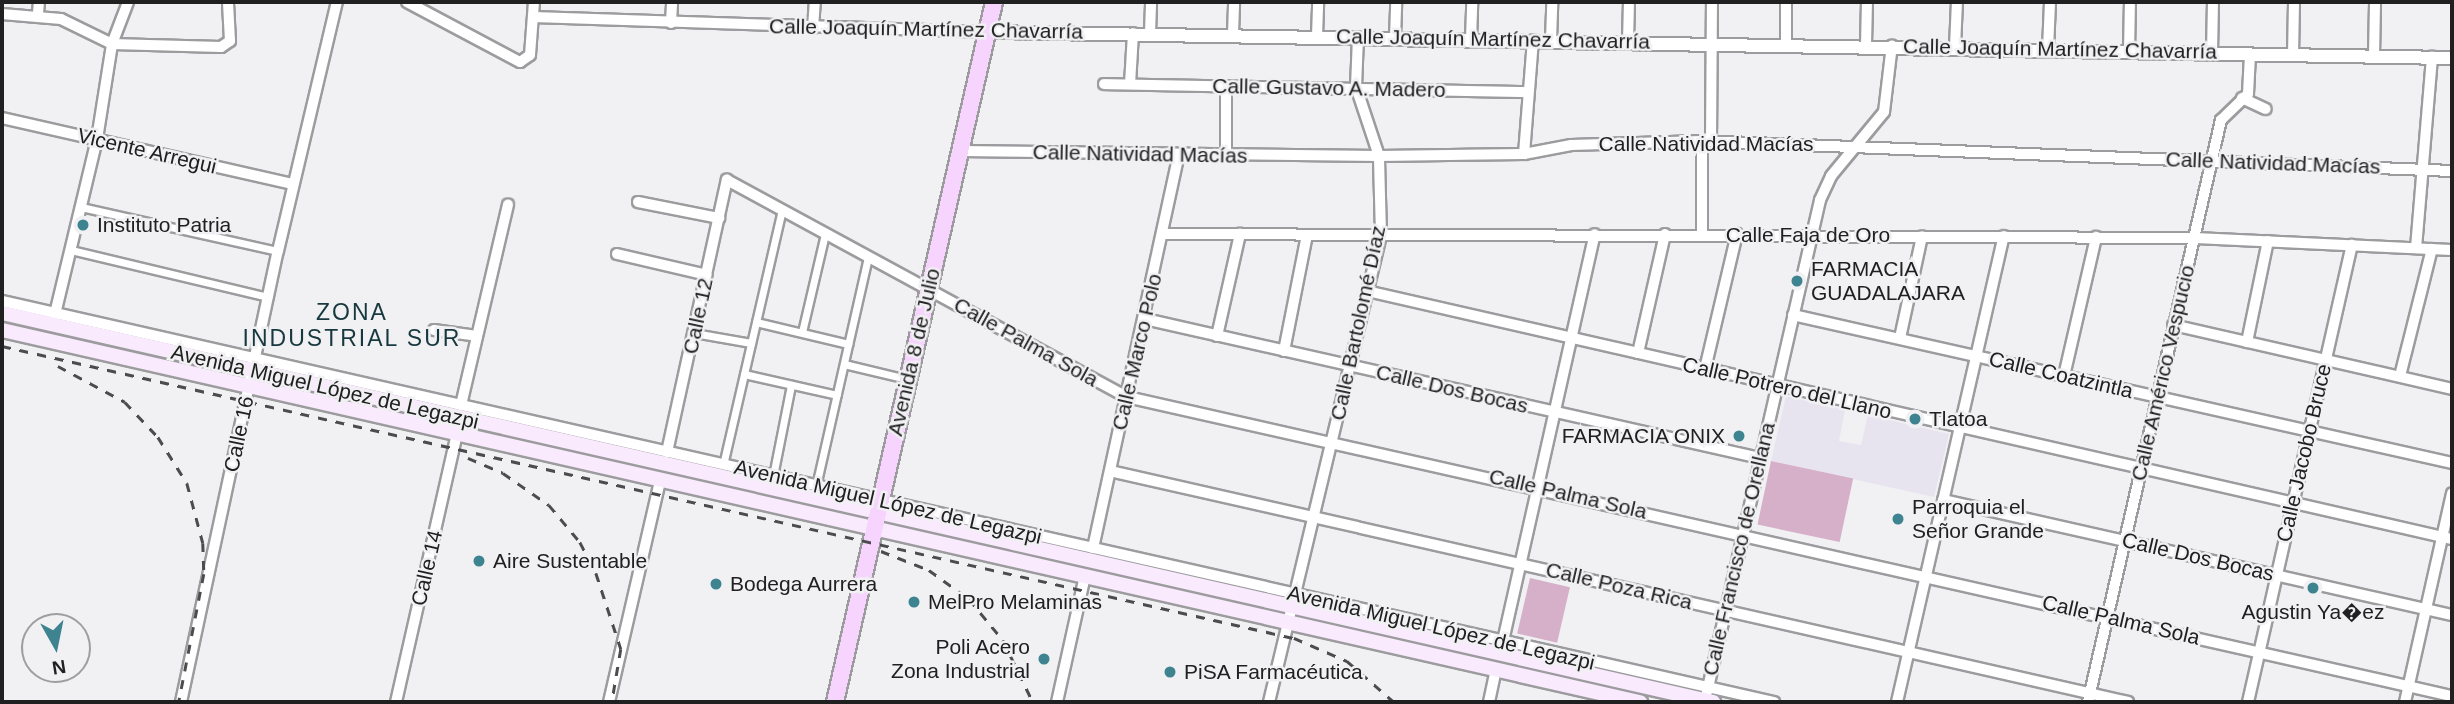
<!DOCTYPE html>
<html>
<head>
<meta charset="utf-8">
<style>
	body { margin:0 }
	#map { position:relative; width:2454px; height:704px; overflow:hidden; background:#f1f0f3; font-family:Arial,sans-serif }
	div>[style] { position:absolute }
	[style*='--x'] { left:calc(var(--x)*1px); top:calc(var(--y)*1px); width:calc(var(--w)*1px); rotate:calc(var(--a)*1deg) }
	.built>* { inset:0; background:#e8e4ef }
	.green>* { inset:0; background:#d6b0c9; transform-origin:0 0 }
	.roads { filter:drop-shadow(2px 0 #9c9b9e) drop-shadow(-2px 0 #9c9b9e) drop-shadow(0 2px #9c9b9e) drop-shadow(0 -2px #9c9b9e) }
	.pedestrian>* { height:7px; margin:-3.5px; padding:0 3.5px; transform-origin:3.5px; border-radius:3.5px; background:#fff }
	.minor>* { height:10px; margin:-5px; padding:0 5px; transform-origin:5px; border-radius:5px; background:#fff }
	.tertiary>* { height:12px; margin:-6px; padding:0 6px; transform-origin:6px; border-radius:6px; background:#fff }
	.secondary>* { height:14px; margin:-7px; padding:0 7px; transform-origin:7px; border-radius:7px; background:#faeafe }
	.primary>* { height:16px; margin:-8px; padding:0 8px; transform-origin:8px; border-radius:8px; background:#f6d4fd }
	.rail>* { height:2.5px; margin-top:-1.25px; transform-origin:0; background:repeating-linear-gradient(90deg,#4c4b4d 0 9px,transparent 0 18px) }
	.dots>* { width:19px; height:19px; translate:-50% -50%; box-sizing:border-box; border:4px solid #f1f0f3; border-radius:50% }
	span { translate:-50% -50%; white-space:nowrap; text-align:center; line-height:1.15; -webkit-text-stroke:5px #f1f0f3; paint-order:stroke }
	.street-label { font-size:21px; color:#212021 }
	.poi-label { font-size:21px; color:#212021 }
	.left { translate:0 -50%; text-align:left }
	.right { translate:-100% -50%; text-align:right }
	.neighbourhood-label { font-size:23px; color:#17383e; letter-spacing:2px }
	.frame { position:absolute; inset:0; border:4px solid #212021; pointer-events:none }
	.north { position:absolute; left:21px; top:613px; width:70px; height:70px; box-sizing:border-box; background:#f1f0f3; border:2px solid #9e9d9f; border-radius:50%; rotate:171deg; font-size:19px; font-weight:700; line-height:28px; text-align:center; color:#212021 }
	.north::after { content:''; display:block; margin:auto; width:24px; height:32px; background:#3e8390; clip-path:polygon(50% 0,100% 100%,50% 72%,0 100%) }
</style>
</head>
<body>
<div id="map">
	<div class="built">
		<div style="clip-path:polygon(1786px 396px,1845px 410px,1839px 441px,1861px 445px,1868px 415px,1949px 434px,1934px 497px,1771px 461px)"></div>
	</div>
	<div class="green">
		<div style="left:1771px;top:461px;width:84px;height:65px;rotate:12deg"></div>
		<div style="left:1530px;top:578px;width:41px;height:57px;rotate:13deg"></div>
	</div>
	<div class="roads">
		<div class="pedestrian">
			<div style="--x:81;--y:207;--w:202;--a:12.6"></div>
			<div style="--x:71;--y:250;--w:203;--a:13.4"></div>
			<div style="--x:756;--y:322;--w:95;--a:13.4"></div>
			<div style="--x:802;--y:332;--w:101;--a:-76.8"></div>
			<div style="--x:694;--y:333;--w:58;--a:10"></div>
			<div style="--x:844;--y:364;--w:65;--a:13.4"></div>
			<div style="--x:744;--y:374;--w:95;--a:12.7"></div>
			<div style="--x:723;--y:465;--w:262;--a:-77"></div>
			<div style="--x:773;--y:476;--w:93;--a:-78.8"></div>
			<div style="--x:816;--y:486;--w:235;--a:-77.2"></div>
		</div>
		<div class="minor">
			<div style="--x:407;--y:2;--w:128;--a:28"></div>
			<div style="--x:520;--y:62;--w:12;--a:-35"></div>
			<div style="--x:530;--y:55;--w:53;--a:-85.7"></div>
			<div style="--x:38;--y:13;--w:11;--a:-85"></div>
			<div style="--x:2;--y:14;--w:59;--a:4.8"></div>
			<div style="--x:61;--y:19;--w:57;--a:26.1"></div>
			<div style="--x:112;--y:44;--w:109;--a:1.6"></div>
			<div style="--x:221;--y:47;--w:11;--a:-34"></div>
			<div style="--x:230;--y:41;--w:39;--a:-93"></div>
			<div style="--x:533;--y:17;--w:455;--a:1.9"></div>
			<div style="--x:671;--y:23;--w:21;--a:-87"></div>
			<div style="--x:813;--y:28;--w:26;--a:-86"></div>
			<div style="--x:1150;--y:33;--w:31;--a:-88"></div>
			<div style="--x:1233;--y:34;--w:32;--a:-88"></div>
			<div style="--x:1317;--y:36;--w:34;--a:-88"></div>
			<div style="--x:1395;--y:38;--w:36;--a:-88"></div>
			<div style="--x:1471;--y:39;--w:37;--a:-88"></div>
			<div style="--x:1551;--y:40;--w:38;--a:-88"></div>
			<div style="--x:1628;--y:42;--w:40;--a:-88.6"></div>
			<div style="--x:1786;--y:43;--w:41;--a:-90"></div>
			<div style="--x:1866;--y:45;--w:43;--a:-88.7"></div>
			<div style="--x:1955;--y:47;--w:45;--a:-87.5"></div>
			<div style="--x:2048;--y:50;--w:48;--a:-87.6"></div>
			<div style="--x:2129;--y:52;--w:50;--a:-88.9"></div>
			<div style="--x:2212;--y:53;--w:51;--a:-88.9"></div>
			<div style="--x:2293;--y:55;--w:53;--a:-88.9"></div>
			<div style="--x:2374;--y:56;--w:54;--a:-88.9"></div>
			<div style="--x:1104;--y:84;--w:424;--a:1.1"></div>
			<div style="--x:1130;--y:84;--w:51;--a:-86.6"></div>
			<div style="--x:1226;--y:86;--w:69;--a:90"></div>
			<div style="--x:2242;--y:98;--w:26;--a:25"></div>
			<div style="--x:2;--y:118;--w:298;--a:12.8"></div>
			<div style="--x:1711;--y:141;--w:139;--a:-89.6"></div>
			<div style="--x:960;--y:151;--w:419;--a:0.7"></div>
			<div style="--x:1379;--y:156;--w:145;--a:-0.8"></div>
			<div style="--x:1524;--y:154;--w:48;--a:-10.8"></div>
			<div style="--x:1571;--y:145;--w:131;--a:-1.7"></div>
			<div style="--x:1702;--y:141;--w:751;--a:2.29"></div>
			<div style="--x:1524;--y:154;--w:114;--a:-85.5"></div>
			<div style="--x:638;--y:202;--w:83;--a:11.2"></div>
			<div style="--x:1163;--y:234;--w:1032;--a:0.22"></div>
			<div style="--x:2195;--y:238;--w:257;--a:2.7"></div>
			<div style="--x:1702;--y:234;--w:93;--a:-90"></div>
			<div style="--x:2416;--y:248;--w:192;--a:-85.2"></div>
			<div style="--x:617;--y:254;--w:92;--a:13.1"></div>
			<div style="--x:1367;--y:291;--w:1113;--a:12.88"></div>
			<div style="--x:2;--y:301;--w:1817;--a:12.75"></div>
			<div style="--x:55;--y:314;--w:180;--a:-76.5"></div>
			<div style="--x:97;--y:139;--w:96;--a:-81"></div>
			<div style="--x:112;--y:44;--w:45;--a:-69.1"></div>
			<div style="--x:1793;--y:315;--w:675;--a:12.66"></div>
			<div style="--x:1145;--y:319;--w:631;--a:12.74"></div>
			<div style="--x:2173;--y:325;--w:286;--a:12.9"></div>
			<div style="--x:434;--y:330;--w:43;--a:7.9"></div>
			<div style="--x:1217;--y:336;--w:105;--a:-77.3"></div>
			<div style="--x:1900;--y:338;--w:104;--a:-77.8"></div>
			<div style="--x:2247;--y:342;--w:103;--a:-78.3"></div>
			<div style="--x:1284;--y:351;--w:118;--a:-78.8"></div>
			<div style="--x:1638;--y:353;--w:122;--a:-77.2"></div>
			<div style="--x:1705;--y:369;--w:139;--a:-76.7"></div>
			<div style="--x:2064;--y:376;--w:143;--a:-77"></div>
			<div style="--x:2400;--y:376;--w:131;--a:-75.9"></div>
			<div style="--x:461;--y:405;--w:206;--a:-76.8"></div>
			<div style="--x:667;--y:452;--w:279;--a:-77.6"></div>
			<div style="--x:727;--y:180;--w:455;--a:28.5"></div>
			<div style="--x:1127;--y:397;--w:1358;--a:12.72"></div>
			<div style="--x:1110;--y:471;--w:1044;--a:12.78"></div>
			<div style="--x:1943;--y:500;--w:522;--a:12.73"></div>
			<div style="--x:1093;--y:548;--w:402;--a:-77.7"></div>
			<div style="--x:1503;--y:641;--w:417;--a:-77.3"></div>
			<div style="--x:1707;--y:692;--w:505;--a:-77.06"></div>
			<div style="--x:1820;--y:200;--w:26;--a:-65"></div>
			<div style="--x:1831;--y:176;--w:83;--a:-50.4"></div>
			<div style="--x:1884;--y:112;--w:67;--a:-83.2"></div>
			<div style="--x:181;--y:702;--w:461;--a:-77.9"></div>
			<div style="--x:278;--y:251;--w:256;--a:-76.7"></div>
			<div style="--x:396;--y:702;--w:275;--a:-77.2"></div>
			<div style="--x:609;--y:702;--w:227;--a:-77"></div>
			<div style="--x:1057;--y:702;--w:129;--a:-77.5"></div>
			<div style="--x:1269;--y:702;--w:480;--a:-76.5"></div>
			<div style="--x:1381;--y:235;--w:79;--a:-91.5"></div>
			<div style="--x:1379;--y:156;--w:73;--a:-108.4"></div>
			<div style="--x:1356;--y:87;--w:50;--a:-87.7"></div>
			<div style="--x:1489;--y:702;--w:33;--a:-78"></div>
			<div style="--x:1897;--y:702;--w:478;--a:-77.1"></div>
			<div style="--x:2088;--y:702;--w:597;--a:-77.13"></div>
			<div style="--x:2221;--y:120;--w:37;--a:-44"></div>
			<div style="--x:2248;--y:94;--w:40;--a:-87.1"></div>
			<div style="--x:2248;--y:702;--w:469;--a:-77.2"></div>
			<div style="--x:2405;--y:702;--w:214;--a:-77.3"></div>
		</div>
		<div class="tertiary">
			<div style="--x:988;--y:32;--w:1464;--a:1.02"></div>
		</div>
		<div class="secondary">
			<div style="--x:2;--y:313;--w:1755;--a:12.81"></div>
			<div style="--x:2;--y:330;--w:1680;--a:12.8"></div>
		</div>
		<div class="primary">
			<div style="--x:835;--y:702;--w:718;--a:-77.2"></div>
		</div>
	</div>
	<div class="rail">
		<div style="--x:2;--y:346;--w:1325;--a:12.74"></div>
		<div style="--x:1294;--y:638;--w:58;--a:23.5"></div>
		<div style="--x:1347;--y:661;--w:62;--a:41.1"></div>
		<div style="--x:58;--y:366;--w:76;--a:28.2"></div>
		<div style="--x:125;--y:402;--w:48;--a:46.7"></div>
		<div style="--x:158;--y:437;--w:54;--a:57.8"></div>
		<div style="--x:187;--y:483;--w:62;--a:75.1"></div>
		<div style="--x:203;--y:543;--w:31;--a:88"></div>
		<div style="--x:204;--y:574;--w:130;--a:101.1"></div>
		<div style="--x:468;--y:458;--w:38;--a:23"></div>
		<div style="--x:503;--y:473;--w:56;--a:34.8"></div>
		<div style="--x:549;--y:505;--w:48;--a:50"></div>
		<div style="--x:580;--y:542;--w:35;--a:63"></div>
		<div style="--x:596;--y:573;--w:80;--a:71.8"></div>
		<div style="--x:621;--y:649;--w:54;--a:99.6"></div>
		<div style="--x:881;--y:551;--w:52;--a:21.6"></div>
		<div style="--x:929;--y:570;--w:49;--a:35.9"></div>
		<div style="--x:969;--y:599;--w:53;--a:50.3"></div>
		<div style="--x:1003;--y:640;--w:69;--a:64.2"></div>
	</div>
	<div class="dots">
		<div style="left:83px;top:225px;background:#3e8390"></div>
		<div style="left:1797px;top:281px;background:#3e8390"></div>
		<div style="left:1915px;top:419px;background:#3e8390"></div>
		<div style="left:1739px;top:436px;background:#3e8390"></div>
		<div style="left:1898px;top:519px;background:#3e8390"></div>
		<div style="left:479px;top:561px;background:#3e8390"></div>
		<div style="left:716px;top:584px;background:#3e8390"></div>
		<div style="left:2313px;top:588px;background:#3e8390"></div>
		<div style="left:914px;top:602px;background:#3e8390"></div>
		<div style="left:1044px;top:659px;background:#3e8390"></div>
		<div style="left:1170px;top:672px;background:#3e8390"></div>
	</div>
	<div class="street-label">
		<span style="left:926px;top:29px;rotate:1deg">Calle Joaquín Martínez Chavarría</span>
		<span style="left:1493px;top:39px;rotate:1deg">Calle Joaquín Martínez Chavarría</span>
		<span style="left:2060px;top:49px;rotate:1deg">Calle Joaquín Martínez Chavarría</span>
		<span style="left:1329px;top:88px;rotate:1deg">Calle Gustavo A. Madero</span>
		<span style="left:1706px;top:144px">Calle Natividad Macías</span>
		<span style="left:147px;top:151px;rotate:13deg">Vicente Arregui</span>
		<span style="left:1140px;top:154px;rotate:1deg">Calle Natividad Macías</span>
		<span style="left:2273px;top:163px;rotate:2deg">Calle Natividad Macías</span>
		<span style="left:1808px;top:235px">Calle Faja de Oro</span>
		<span style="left:698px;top:316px;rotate:-78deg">Calle 12</span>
		<span style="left:1358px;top:323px;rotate:-78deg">Calle Bartolomé Díaz</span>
		<span style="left:1026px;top:342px;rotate:29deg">Calle Palma Sola</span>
		<span style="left:914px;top:352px;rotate:-77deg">Avenida 8 de Julio</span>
		<span style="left:1137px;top:352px;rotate:-77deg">Calle Marco Polo</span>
		<span style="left:2163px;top:373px;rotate:-77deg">Calle Américo Vespucio</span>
		<span style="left:2061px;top:375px;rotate:13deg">Calle Coatzintla</span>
		<span style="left:325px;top:387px;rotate:13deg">Avenida Miguel López de Legazpi</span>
		<span style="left:1787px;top:388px;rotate:13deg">Calle Potrero del Llano</span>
		<span style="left:1452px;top:389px;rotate:13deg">Calle Dos Bocas</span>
		<span style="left:239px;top:434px;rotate:-78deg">Calle 16</span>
		<span style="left:2304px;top:453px;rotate:-77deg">Calle Jacobo Bruce</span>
		<span style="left:1568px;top:494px;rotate:13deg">Calle Palma Sola</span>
		<span style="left:888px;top:502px;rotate:13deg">Avenida Miguel López de Legazpi</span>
		<span style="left:1739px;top:549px;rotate:-77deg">Calle Francisco de Orellana</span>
		<span style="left:2198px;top:557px;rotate:13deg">Calle Dos Bocas</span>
		<span style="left:427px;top:568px;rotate:-77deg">Calle 14</span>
		<span style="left:1619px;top:586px;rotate:13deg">Calle Poza Rica</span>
		<span style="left:2121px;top:620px;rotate:13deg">Calle Palma Sola</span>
		<span style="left:1441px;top:628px;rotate:13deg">Avenida Miguel López de Legazpi</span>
	</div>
	<div class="poi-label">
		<span class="left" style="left:97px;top:225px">Instituto Patria</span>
		<span class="left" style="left:1811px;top:281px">FARMACIA<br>GUADALAJARA</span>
		<span class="left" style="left:1929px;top:419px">Tlatoa</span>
		<span class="right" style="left:1725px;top:436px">FARMACIA ONIX</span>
		<span class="left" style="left:1912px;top:519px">Parroquia el<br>Señor Grande</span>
		<span class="left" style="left:493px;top:561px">Aire Sustentable</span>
		<span class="left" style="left:730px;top:584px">Bodega Aurrera</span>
		<span class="left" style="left:928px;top:602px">MelPro Melaminas</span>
		<span style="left:2313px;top:612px">Agustin Ya�ez</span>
		<span class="right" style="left:1030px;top:659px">Poli Acero<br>Zona Industrial</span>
		<span class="left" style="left:1184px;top:672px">PiSA Farmacéutica</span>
	</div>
	<div class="neighbourhood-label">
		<span style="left:352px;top:325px">ZONA<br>INDUSTRIAL SUR</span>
	</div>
	<div class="frame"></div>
	<div class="north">N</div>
</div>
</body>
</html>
